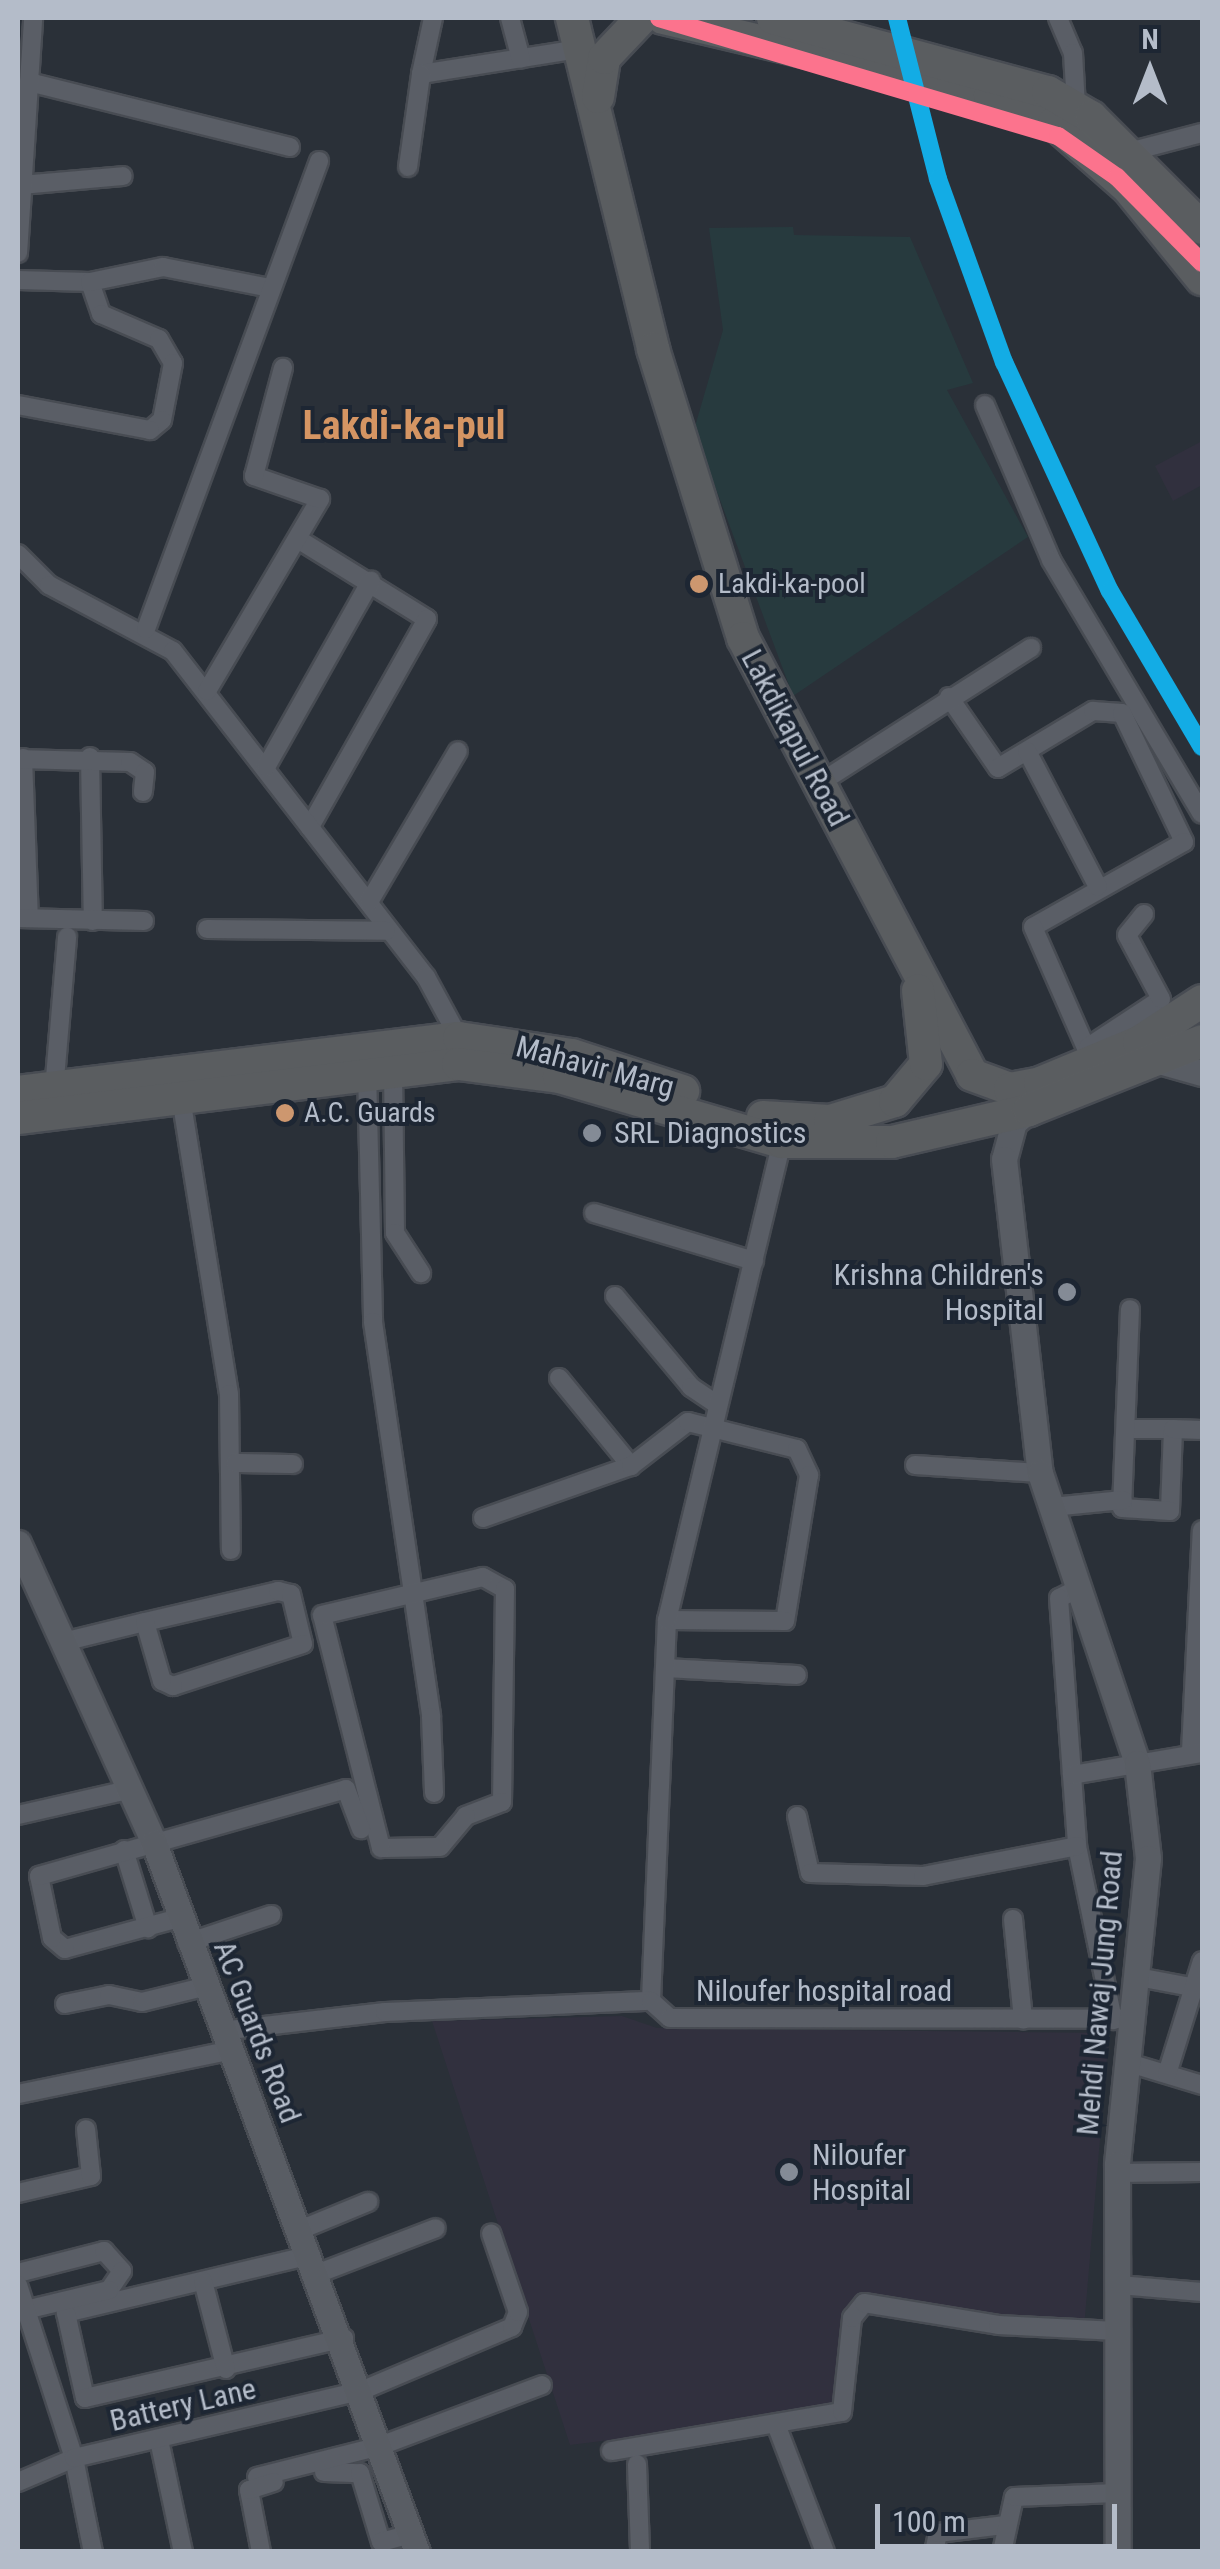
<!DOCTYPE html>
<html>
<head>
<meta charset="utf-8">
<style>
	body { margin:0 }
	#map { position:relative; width:1220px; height:2569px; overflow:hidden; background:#2a3038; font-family:"Roboto Condensed",sans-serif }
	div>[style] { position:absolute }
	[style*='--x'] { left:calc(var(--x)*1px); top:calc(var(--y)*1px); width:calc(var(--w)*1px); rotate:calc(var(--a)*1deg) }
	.medical>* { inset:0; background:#31303e }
	.green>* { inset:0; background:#273a3e }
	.roads { filter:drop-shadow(2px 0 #484c53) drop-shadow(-2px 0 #484c53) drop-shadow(0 2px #484c53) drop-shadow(0 -2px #484c53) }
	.street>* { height:18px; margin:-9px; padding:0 9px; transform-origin:9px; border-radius:9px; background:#5a5e66 }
	.secondary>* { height:25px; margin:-12.5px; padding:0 12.5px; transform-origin:12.5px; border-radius:12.5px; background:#595d64 }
	.highway>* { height:32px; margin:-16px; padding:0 16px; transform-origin:16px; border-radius:16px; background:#5a5d60 }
	.rail-1>* { height:18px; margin:-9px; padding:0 9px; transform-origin:9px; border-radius:9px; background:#13ace5 }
	.metro-1>* { height:18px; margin:-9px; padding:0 9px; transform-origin:9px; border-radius:9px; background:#fc738d }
	.dots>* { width:28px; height:28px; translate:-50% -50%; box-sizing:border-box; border:5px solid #1d2633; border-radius:50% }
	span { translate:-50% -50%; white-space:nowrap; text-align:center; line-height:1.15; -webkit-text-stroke:8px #1d2633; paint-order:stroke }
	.bus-label { font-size:28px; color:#b4bcc9 }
	.left { translate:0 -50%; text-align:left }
	.street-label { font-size:30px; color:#b4bcc9 }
	.poi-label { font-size:30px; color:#b4bcc9 }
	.right { translate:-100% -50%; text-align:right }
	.district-label { font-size:40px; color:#d59563; font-weight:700 }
	.frame { position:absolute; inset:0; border:20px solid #b4bcc9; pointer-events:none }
	.north { position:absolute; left:1100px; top:20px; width:100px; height:100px; -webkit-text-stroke:8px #1d2633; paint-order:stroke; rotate:0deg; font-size:28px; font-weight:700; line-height:40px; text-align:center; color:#b4bcc9 }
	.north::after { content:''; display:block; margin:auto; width:35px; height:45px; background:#b4bcc9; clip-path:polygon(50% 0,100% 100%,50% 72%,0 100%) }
	.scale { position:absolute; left:875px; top:2504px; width:242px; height:45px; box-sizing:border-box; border:5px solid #b4bcc9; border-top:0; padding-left:12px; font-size:30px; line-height:35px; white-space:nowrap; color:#b4bcc9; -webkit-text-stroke:8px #1d2633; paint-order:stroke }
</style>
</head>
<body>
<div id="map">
	<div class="medical">
		<div style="clip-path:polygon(1202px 441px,1202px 485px,1173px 501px,1155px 466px)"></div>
		<div style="clip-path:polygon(622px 2016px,657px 2028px,1109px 2033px,1084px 2328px,860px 2311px,847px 2410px,570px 2445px,432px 2021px)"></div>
	</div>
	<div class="green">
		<div style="clip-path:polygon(793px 227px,794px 235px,910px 237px,973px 383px,947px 390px,1028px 537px,793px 696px,694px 430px,723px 330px,709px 228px)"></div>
	</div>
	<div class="roads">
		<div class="street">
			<div style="--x:433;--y:18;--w:57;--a:102.1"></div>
			<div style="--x:421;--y:74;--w:159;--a:-9"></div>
			<div style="--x:510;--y:18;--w:42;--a:75"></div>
			<div style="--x:1058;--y:18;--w:38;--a:67"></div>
			<div style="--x:1073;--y:53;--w:54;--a:86.8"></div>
			<div style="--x:29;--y:82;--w:269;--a:14"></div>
			<div style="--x:1129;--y:152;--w:75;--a:-14.6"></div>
			<div style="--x:408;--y:167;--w:94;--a:-82"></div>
			<div style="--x:21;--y:185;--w:102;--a:-5"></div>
			<div style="--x:18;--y:253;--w:235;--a:-86.3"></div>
			<div style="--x:18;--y:280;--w:72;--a:1.6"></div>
			<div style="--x:90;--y:282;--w:34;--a:71"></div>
			<div style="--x:101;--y:314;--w:63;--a:23.3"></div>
			<div style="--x:159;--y:339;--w:28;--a:60"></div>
			<div style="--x:173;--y:363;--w:58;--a:100.9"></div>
			<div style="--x:162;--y:420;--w:16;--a:140"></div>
			<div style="--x:150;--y:430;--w:134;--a:-169.3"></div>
			<div style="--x:90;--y:282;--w:75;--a:-11.6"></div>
			<div style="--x:163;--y:267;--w:104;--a:11.1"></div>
			<div style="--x:985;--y:405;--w:168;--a:66.9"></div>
			<div style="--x:1051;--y:560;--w:295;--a:59.3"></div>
			<div style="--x:301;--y:541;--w:148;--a:31.8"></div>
			<div style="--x:427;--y:619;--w:239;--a:119.4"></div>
			<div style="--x:18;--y:554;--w:44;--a:45"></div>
			<div style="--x:49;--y:585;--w:140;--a:28"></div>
			<div style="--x:173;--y:651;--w:413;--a:52.2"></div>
			<div style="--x:426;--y:977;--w:69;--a:61.6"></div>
			<div style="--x:146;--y:629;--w:499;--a:-69.7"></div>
			<div style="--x:207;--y:691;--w:223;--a:-59.5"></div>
			<div style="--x:320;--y:499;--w:70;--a:-160.8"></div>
			<div style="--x:254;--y:476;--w:112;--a:-75"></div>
			<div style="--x:949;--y:697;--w:86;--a:55.4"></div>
			<div style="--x:998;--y:768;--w:111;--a:-31"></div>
			<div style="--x:1093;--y:711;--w:29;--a:4"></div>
			<div style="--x:1122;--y:713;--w:143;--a:64.3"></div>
			<div style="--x:1184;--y:842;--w:173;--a:150.6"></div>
			<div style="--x:1033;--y:927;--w:150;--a:66.3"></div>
			<div style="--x:1027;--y:751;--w:153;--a:62.4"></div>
			<div style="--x:90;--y:757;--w:164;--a:89"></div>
			<div style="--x:23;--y:758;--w:160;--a:87.9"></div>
			<div style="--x:18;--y:759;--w:112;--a:1.5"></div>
			<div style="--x:130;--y:762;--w:18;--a:34"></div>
			<div style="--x:145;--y:772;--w:20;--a:96"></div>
			<div style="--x:266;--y:767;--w:214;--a:-60.6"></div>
			<div style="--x:818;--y:784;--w:253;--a:-32.6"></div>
			<div style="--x:369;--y:902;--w:175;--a:-59.5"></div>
			<div style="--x:18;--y:918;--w:126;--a:1.4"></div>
			<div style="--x:207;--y:929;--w:179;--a:0.6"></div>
			<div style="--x:1088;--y:1047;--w:87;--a:-33.3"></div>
			<div style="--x:1161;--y:999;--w:72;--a:-118"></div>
			<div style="--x:1127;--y:935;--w:27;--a:-51"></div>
			<div style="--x:393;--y:1069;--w:164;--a:89.3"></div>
			<div style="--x:395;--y:1233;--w:48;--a:57"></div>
			<div style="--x:367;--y:1071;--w:251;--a:88.6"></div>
			<div style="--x:373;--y:1322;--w:399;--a:81.6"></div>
			<div style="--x:431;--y:1717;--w:76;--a:87.7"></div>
			<div style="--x:54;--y:1090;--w:154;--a:-85.1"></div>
			<div style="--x:182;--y:1104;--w:294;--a:80.8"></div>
			<div style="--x:229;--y:1394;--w:156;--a:89.3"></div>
			<div style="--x:594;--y:1213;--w:167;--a:16.7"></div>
			<div style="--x:615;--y:1296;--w:119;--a:50.1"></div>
			<div style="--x:691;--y:1387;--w:30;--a:34"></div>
			<div style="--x:559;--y:1378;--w:114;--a:50.7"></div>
			<div style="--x:1127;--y:1429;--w:46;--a:0"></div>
			<div style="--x:1173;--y:1429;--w:82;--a:92.1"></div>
			<div style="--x:1170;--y:1511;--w:48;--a:-176.4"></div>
			<div style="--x:1122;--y:1508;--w:199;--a:-87.7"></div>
			<div style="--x:1173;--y:1429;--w:29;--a:2"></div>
			<div style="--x:235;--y:1463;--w:58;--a:1"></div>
			<div style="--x:915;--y:1465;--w:125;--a:3.7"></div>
			<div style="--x:1052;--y:1507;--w:71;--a:-5.6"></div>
			<div style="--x:483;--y:1518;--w:157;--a:-19.4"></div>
			<div style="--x:631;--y:1466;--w:72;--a:-37.7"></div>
			<div style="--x:688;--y:1422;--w:112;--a:13.9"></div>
			<div style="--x:797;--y:1449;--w:29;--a:65"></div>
			<div style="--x:809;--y:1475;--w:148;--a:99.3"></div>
			<div style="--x:785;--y:1621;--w:118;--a:-179.5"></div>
			<div style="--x:483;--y:1577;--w:25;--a:29"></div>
			<div style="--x:505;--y:1589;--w:213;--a:90.8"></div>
			<div style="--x:502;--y:1802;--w:39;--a:159"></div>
			<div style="--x:466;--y:1816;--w:40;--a:130"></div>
			<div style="--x:440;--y:1847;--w:59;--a:179"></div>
			<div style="--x:381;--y:1848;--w:240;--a:-104.2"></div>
			<div style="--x:322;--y:1615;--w:165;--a:-13.3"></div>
			<div style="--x:1079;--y:1588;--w:22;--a:153"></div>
			<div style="--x:1059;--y:1598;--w:249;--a:85.8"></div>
			<div style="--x:1077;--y:1846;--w:178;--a:78.3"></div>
			<div style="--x:67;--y:1641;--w:80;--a:-13.7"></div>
			<div style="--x:145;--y:1622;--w:137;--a:-13.1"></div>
			<div style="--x:278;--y:1591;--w:13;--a:13"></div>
			<div style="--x:291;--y:1594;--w:51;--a:76.5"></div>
			<div style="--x:303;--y:1644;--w:137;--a:162.1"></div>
			<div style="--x:173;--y:1686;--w:12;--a:-156"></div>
			<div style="--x:162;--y:1681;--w:61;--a:-106.1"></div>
			<div style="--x:665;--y:1668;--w:132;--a:3"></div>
			<div style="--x:1191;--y:1752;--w:222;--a:-87.2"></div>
			<div style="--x:1072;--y:1775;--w:132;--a:-9.6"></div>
			<div style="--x:18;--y:1815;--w:117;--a:-12.8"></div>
			<div style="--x:797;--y:1816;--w:58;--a:77.2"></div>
			<div style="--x:810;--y:1873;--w:113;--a:1.5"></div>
			<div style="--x:923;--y:1876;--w:157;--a:-11"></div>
			<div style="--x:124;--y:1850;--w:82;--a:72.9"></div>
			<div style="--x:179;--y:1918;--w:118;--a:164.8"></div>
			<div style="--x:65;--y:1949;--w:17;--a:-140"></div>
			<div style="--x:52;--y:1938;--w:63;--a:-101.8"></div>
			<div style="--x:39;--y:1876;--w:319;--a:-15.8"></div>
			<div style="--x:346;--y:1789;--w:43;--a:69.4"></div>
			<div style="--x:1013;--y:1919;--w:101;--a:84.3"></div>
			<div style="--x:187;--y:1943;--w:89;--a:-18.4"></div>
			<div style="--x:1138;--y:1977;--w:54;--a:10.7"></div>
			<div style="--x:651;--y:2001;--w:381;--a:-87.6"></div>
			<div style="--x:667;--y:1620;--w:492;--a:-76.5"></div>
			<div style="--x:65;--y:2004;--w:45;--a:-11.6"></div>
			<div style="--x:109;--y:1995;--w:34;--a:12"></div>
			<div style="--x:142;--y:2002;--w:63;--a:-13.8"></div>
			<div style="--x:221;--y:2031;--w:165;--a:-6.6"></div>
			<div style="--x:385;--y:2012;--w:266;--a:-2.4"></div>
			<div style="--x:651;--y:2001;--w:25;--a:42"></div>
			<div style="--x:670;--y:2018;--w:464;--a:0.1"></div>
			<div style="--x:1129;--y:2063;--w:76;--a:16.8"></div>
			<div style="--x:1167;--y:2074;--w:118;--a:-72.8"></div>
			<div style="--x:18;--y:2094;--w:213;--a:-11.6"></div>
			<div style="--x:1117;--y:2173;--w:85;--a:-0.7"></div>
			<div style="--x:18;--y:2193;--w:75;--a:-13.1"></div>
			<div style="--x:91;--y:2176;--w:47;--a:-96.1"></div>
			<div style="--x:300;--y:2230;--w:74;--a:-22.4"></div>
			<div style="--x:311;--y:2255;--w:252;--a:166.7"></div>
			<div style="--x:66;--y:2313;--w:87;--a:77.4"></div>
			<div style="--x:85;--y:2398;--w:266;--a:-13"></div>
			<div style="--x:18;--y:2273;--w:89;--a:-14.3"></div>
			<div style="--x:104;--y:2251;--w:27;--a:48"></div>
			<div style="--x:122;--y:2271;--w:23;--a:124"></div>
			<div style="--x:109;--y:2290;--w:85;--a:166.5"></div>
			<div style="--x:319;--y:2273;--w:125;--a:-21"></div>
			<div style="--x:203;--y:2281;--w:91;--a:75.4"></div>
			<div style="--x:18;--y:2285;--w:182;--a:72.1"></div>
			<div style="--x:74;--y:2458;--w:96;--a:78.6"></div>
			<div style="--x:1119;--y:2285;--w:83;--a:4.8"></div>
			<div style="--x:777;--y:2427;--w:134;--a:69"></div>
			<div style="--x:159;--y:2440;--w:115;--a:77.9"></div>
			<div style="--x:611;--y:2451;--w:234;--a:-9.6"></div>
			<div style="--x:842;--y:2412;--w:95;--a:-83.9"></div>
			<div style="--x:852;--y:2318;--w:19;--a:-51"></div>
			<div style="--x:864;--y:2303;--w:136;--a:9.3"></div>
			<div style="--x:998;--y:2325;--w:119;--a:2.9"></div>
			<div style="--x:637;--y:2464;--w:88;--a:88"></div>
			<div style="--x:324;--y:2472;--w:36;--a:2"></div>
			<div style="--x:360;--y:2473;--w:72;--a:73.1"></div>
			<div style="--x:381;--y:2542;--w:31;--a:-15"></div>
			<div style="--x:257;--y:2477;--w:127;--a:-14.1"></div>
			<div style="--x:380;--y:2446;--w:173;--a:-20.6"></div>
			<div style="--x:18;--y:2482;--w:61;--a:-23.2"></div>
			<div style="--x:74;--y:2458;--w:297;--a:-13.2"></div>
			<div style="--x:363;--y:2390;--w:162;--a:-22.9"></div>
			<div style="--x:512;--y:2327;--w:16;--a:-68"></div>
			<div style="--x:518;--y:2312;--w:83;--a:-108.9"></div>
			<div style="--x:261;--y:2552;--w:63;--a:-101"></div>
			<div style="--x:249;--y:2490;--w:26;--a:-18"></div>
			<div style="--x:934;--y:2552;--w:19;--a:-78"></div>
			<div style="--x:938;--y:2533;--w:66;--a:-6.9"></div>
			<div style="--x:1002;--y:2552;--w:56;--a:-77.7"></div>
			<div style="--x:1014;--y:2497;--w:103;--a:-2.2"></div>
		</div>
		<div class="secondary">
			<div style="--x:1159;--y:1061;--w:45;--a:15.6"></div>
			<div style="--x:1029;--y:1110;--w:19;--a:141"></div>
			<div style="--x:1014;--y:1122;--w:38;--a:105"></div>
			<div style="--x:1004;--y:1159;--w:316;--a:83.5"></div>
			<div style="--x:1040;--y:1473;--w:306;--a:71.5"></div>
			<div style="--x:1137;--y:1763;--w:96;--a:83.4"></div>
			<div style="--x:1148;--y:1858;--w:308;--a:95.8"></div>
			<div style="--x:1117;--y:2164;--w:388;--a:89.9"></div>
			<div style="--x:18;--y:1543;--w:329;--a:65.6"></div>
			<div style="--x:154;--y:1843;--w:756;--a:69.65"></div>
		</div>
		<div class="highway">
			<div style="--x:572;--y:18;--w:341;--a:76.2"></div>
			<div style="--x:653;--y:349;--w:303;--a:72.7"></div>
			<div style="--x:743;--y:638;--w:493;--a:62.3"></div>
			<div style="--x:972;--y:1075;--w:40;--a:20.2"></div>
			<div style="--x:1010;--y:1089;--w:31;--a:-11"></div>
			<div style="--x:1040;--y:1083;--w:107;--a:-22.5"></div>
			<div style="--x:1139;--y:1042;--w:75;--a:-33.1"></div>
			<div style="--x:663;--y:18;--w:336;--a:13.3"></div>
			<div style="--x:990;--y:95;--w:70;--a:23.6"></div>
			<div style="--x:1054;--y:123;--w:100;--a:41.3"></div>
			<div style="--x:1129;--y:189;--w:116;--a:51"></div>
			<div style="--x:773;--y:18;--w:285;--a:15.1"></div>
			<div style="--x:1048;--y:92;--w:50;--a:30.2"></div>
			<div style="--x:1091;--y:117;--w:157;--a:45"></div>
			<div style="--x:598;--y:97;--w:39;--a:-81"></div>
			<div style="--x:604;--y:58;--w:55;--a:-46.5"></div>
			<div style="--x:18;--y:1092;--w:444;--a:-7"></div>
			<div style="--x:459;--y:1038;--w:114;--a:8.6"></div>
			<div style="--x:572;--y:1055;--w:117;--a:18"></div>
			<div style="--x:763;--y:1117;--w:67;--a:3.4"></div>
			<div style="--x:830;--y:1121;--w:68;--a:-17.1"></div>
			<div style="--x:895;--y:1101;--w:48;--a:-50"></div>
			<div style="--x:926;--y:1064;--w:74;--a:-96.2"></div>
			<div style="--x:18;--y:1118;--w:443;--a:-7"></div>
			<div style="--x:458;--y:1064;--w:102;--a:7.3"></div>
			<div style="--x:559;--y:1077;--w:232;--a:16.3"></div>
			<div style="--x:782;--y:1142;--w:110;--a:0"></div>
			<div style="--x:892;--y:1142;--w:141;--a:-13.1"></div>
			<div style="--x:1029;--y:1110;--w:186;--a:-21.7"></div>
		</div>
	</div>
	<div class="rail-1">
		<div style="--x:897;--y:18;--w:166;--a:75.7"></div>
		<div style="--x:938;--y:179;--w:195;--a:70.2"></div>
		<div style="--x:1004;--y:362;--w:252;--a:65.2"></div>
		<div style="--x:1110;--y:591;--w:181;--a:59.5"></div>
	</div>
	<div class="metro-1">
		<div style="--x:659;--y:18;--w:416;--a:16.5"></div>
		<div style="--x:1058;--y:136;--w:72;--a:34.8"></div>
		<div style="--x:1117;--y:177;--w:121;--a:45.3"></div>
	</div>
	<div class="dots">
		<div style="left:699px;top:584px;background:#cd976f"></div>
		<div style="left:285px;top:1113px;background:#cd976f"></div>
		<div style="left:592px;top:1133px;background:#848b96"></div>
		<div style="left:1067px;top:1292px;background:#848b96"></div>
		<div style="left:789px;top:2172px;background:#848b96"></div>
	</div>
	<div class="bus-label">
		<span class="left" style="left:718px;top:584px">Lakdi-ka-pool</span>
		<span class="left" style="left:304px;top:1113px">A.C. Guards</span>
	</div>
	<div class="street-label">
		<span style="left:795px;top:738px;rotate:62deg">Lakdikapul Road</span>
		<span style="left:595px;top:1067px;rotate:15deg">Mahavir Marg</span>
		<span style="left:824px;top:1991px">Niloufer hospital road</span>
		<span style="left:1100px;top:1993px;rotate:-85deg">Mehdi Nawaj Jung Road</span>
		<span style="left:257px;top:2032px;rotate:69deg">AC Guards Road</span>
		<span style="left:183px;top:2405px;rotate:-13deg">Battery Lane</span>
	</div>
	<div class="poi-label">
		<span class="left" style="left:614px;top:1133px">SRL Diagnostics</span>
		<span class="right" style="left:1044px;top:1292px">Krishna Children's<br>Hospital</span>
		<span class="left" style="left:812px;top:2172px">Niloufer<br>Hospital</span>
	</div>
	<div class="district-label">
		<span style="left:404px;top:426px">Lakdi-ka-pul</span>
	</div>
	<div class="frame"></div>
	<div class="north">N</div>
	<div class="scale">100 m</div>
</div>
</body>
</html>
